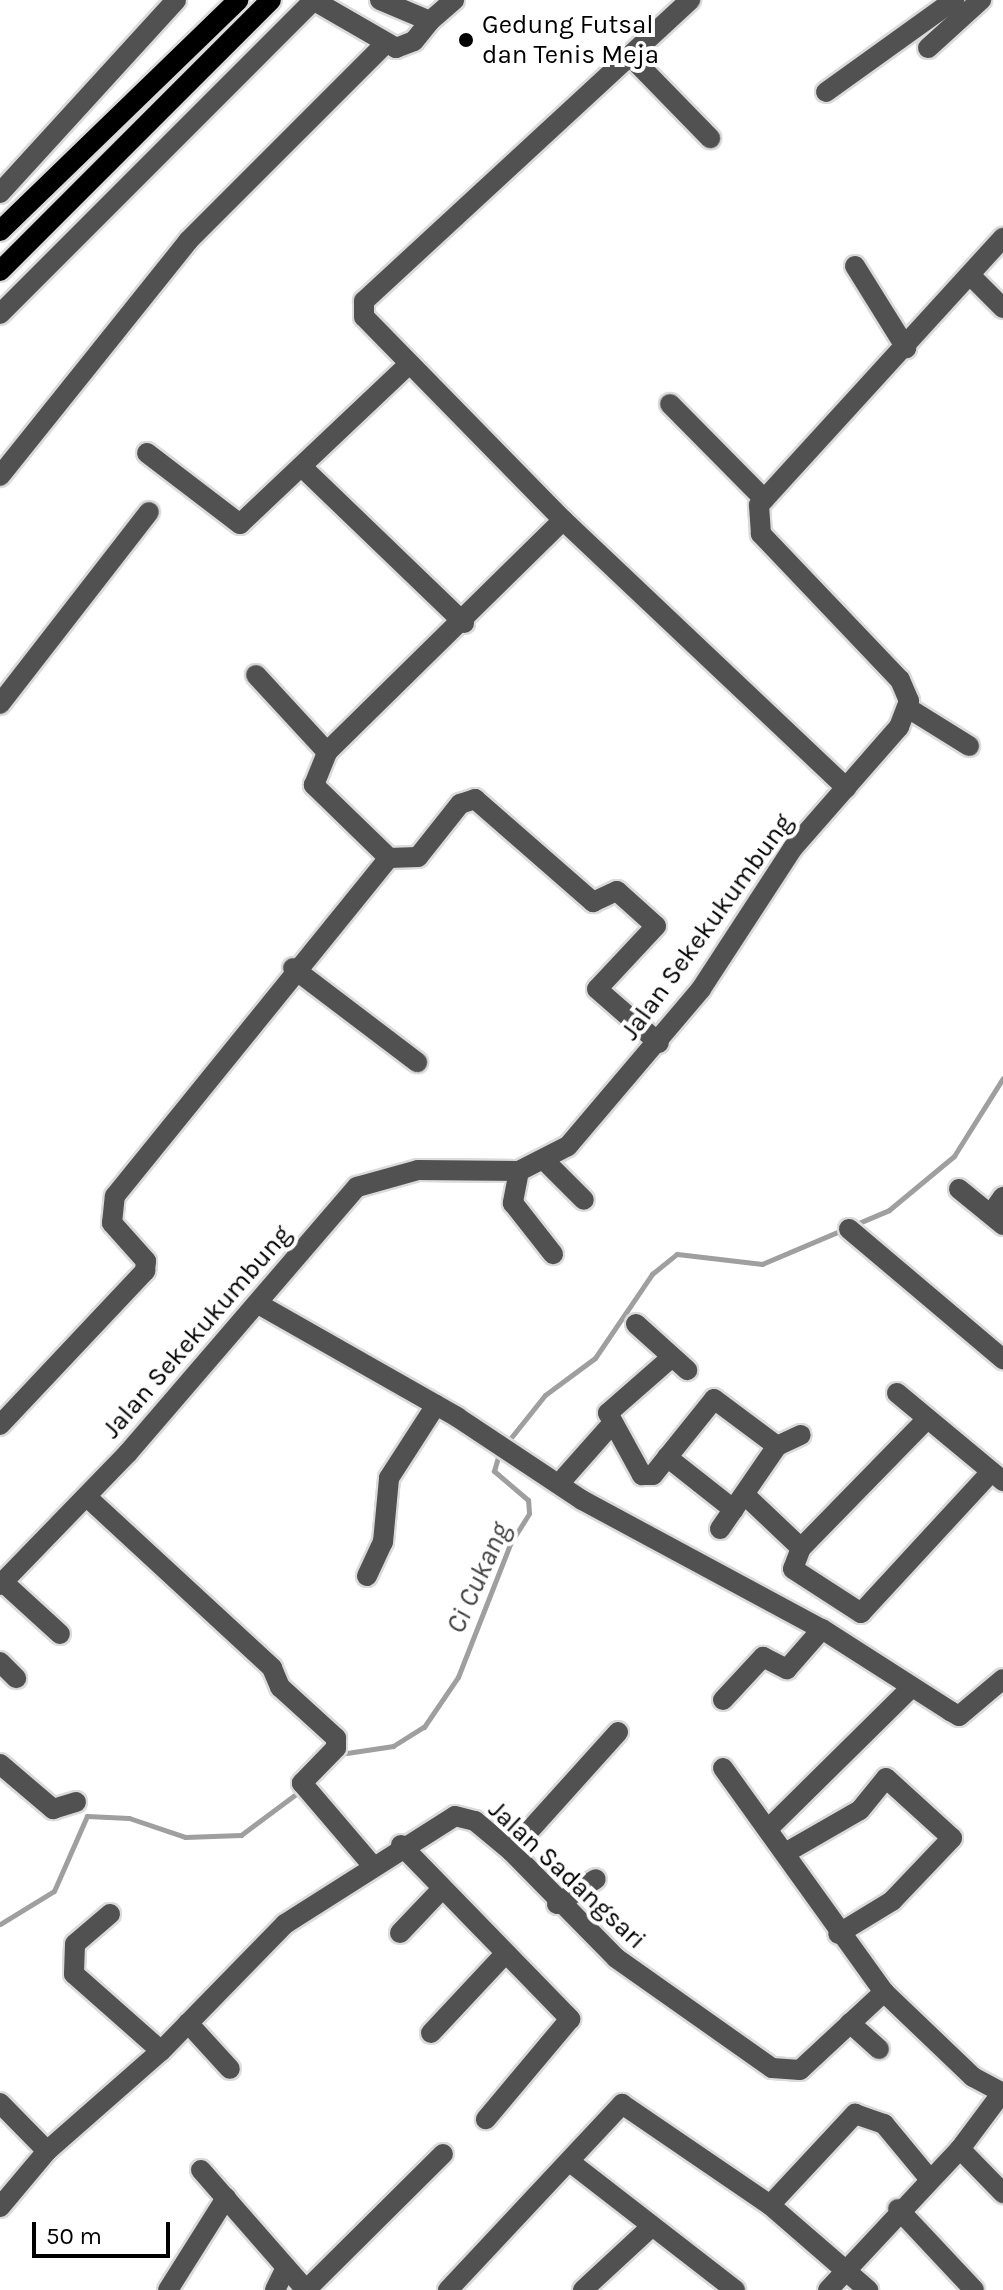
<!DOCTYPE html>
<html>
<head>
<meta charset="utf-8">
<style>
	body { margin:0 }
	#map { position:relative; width:1003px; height:2290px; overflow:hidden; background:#fff; font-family:Karla,sans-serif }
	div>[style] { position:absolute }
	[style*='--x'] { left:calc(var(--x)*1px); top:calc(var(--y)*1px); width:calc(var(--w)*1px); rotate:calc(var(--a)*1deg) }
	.stream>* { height:5px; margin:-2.5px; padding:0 2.5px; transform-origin:2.5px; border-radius:2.5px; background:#9f9f9f }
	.roads { filter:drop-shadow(2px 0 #dbdbdb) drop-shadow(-2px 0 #dbdbdb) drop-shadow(0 2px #dbdbdb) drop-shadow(0 -2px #dbdbdb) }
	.minor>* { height:20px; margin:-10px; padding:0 10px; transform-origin:10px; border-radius:10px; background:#515151 }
	.major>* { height:20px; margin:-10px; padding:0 10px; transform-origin:10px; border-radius:10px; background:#000 }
	.dots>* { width:22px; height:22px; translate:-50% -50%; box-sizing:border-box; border:4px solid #fff; border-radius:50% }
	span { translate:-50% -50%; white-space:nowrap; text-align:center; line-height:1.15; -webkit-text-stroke:8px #fff; paint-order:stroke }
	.poi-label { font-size:26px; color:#000 }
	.left { translate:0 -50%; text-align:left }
	.street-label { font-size:26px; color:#000 }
	.water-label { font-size:28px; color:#404040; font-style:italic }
	.scale { position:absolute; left:32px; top:2222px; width:138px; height:36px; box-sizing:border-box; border:4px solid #000; border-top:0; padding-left:10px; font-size:24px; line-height:28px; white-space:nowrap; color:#000; -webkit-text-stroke:6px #fff; paint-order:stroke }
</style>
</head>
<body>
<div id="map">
	<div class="stream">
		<div style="--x:505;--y:1445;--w:64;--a:-51.3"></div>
		<div style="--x:545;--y:1395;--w:62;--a:-36.5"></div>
		<div style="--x:595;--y:1358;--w:102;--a:-55.8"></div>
		<div style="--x:652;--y:1274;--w:32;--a:-39"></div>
		<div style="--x:677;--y:1254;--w:86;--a:6.7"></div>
		<div style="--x:762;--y:1264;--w:138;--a:-23"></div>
		<div style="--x:889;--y:1210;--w:85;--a:-39.7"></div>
		<div style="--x:954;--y:1156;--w:92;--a:-57.9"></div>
		<div style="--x:340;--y:1754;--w:54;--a:-8.6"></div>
		<div style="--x:393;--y:1746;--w:36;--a:-32"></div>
		<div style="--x:424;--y:1727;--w:60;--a:-55.8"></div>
		<div style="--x:458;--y:1677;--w:143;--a:-68.6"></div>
		<div style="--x:510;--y:1544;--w:36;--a:-58"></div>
		<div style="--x:529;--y:1513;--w:13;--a:-94"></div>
		<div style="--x:528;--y:1500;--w:45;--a:-139.5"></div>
		<div style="--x:494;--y:1471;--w:19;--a:-74"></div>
		<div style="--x:0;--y:1924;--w:63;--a:-31.4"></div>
		<div style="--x:54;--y:1891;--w:82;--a:-66.3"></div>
		<div style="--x:87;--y:1816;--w:42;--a:2.7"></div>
		<div style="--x:129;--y:1818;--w:59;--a:18.7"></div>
		<div style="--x:185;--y:1837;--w:56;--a:-2"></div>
		<div style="--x:241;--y:1835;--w:74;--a:-36.7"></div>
	</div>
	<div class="roads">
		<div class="minor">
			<div style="--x:313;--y:0;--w:96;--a:30"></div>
			<div style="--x:396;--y:48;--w:19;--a:-21"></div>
			<div style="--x:414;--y:41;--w:26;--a:-51"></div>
			<div style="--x:380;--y:0;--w:54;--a:22.8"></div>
			<div style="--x:430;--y:21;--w:32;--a:-41"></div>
			<div style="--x:928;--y:48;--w:72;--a:-42.2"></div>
			<div style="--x:630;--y:56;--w:115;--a:45.7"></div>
			<div style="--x:826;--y:92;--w:158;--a:-35.7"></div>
			<div style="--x:0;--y:193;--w:261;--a:-47.6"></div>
			<div style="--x:855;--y:266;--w:97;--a:58.1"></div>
			<div style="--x:970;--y:275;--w:47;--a:45"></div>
			<div style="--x:0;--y:314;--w:444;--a:-45"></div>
			<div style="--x:670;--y:404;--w:134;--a:45.3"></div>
			<div style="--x:147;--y:453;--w:117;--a:37.4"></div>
			<div style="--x:240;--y:524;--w:231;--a:-43.4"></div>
			<div style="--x:302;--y:467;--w:225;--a:43.9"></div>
			<div style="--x:0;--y:476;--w:301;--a:-51.3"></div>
			<div style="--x:188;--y:241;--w:276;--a:-45"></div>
			<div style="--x:563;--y:520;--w:390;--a:43.4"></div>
			<div style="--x:256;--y:675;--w:105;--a:47.3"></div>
			<div style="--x:0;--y:704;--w:243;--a:-52.2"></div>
			<div style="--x:908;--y:708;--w:72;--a:31.9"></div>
			<div style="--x:389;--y:858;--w:29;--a:-2"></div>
			<div style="--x:418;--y:857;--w:68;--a:-51.6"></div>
			<div style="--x:460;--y:804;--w:16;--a:-18"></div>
			<div style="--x:475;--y:799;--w:157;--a:41.1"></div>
			<div style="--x:593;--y:902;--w:26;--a:-25"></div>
			<div style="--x:617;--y:891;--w:52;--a:41.9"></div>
			<div style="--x:656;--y:926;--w:86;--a:133.1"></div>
			<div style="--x:597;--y:989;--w:82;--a:41.1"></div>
			<div style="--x:293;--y:968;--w:156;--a:37.2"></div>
			<div style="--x:547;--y:1163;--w:52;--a:45"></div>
			<div style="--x:519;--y:1171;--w:33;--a:101"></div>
			<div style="--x:513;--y:1203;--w:65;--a:51.9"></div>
			<div style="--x:959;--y:1189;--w:57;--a:39.3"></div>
			<div style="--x:991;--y:1214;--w:21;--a:-55"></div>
			<div style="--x:849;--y:1229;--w:202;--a:40.2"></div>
			<div style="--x:260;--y:1305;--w:227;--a:29.6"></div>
			<div style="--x:457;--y:1417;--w:150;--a:33.6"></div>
			<div style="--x:582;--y:1500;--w:272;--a:28.3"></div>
			<div style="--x:822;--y:1629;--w:152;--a:32.6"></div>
			<div style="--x:950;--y:1711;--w:10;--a:29"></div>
			<div style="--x:959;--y:1716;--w:57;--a:-40.1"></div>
			<div style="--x:636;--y:1324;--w:69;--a:42"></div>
			<div style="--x:672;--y:1357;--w:85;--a:138.8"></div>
			<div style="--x:608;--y:1413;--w:71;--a:61.3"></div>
			<div style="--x:642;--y:1475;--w:11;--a:0"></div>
			<div style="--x:653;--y:1475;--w:97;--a:-51.2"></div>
			<div style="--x:714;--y:1399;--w:79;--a:36.7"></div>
			<div style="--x:897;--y:1393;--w:138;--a:39.7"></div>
			<div style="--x:927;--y:1419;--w:180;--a:134.3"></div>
			<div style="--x:801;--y:1548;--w:22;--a:111"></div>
			<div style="--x:793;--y:1569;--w:81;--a:32.9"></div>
			<div style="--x:861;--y:1613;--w:192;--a:-47.3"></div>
			<div style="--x:0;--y:1425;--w:212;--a:-46.7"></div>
			<div style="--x:145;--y:1271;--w:10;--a:-84"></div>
			<div style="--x:146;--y:1261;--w:51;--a:-131.8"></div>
			<div style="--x:112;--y:1223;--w:27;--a:-84"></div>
			<div style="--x:115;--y:1196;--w:435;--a:-51"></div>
			<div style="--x:389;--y:858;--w:105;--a:-135.8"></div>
			<div style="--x:314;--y:785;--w:35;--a:-68"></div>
			<div style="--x:327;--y:752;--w:331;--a:-44.5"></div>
			<div style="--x:563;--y:520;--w:284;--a:-134.4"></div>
			<div style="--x:364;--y:317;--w:16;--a:-90"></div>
			<div style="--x:364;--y:301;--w:444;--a:-42.7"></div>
			<div style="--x:667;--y:1457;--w:85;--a:38.3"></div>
			<div style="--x:565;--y:1477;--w:69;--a:-48.5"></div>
			<div style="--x:745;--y:1495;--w:77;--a:43.4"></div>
			<div style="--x:87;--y:1497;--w:252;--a:42.7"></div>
			<div style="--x:272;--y:1668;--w:21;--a:67"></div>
			<div style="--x:280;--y:1687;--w:76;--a:42.3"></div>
			<div style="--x:336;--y:1738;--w:10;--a:90"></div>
			<div style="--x:336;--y:1748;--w:49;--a:134.2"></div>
			<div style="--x:302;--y:1783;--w:108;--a:49.5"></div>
			<div style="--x:720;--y:1529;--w:101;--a:-55.5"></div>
			<div style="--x:777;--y:1446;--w:26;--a:-25"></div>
			<div style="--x:367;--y:1576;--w:38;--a:-65"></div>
			<div style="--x:383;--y:1542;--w:64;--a:-84.6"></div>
			<div style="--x:389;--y:1478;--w:87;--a:-57.2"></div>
			<div style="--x:3;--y:1582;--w:77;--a:42.4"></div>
			<div style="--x:0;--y:1585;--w:184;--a:-45.9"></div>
			<div style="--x:128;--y:1453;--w:351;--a:-49.3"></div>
			<div style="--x:357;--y:1187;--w:63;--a:-15.6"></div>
			<div style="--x:418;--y:1170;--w:101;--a:0.6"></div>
			<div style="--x:519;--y:1171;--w:55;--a:-27"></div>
			<div style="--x:568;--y:1146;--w:206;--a:-49.7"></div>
			<div style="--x:701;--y:989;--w:168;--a:-56.9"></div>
			<div style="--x:793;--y:848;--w:161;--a:-48.8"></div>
			<div style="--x:899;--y:727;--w:28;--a:-69"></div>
			<div style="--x:909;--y:701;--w:23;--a:-113"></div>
			<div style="--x:900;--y:680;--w:202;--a:-133.6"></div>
			<div style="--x:761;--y:534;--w:29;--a:-94"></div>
			<div style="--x:759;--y:505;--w:362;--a:-47.6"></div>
			<div style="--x:0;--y:1662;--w:23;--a:45"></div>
			<div style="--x:723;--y:1700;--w:59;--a:-47.1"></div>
			<div style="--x:763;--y:1657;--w:27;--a:27"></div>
			<div style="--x:787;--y:1669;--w:53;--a:-48.8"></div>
			<div style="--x:0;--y:1764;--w:70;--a:40.3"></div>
			<div style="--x:53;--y:1809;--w:24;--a:-17"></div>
			<div style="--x:723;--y:1768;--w:276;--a:54.3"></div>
			<div style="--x:771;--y:1826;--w:198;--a:-44.6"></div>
			<div style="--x:401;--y:1845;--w:243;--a:45.8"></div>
			<div style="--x:570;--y:2019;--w:131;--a:130"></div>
			<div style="--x:511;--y:1851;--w:160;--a:-48"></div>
			<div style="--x:787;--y:1852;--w:84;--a:-29.9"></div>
			<div style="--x:860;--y:1810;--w:41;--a:-50.9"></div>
			<div style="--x:886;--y:1778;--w:89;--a:42.3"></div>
			<div style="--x:952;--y:1838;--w:87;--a:133.6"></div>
			<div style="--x:892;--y:1901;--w:63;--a:148.6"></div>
			<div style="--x:557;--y:1904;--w:46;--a:-32.7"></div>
			<div style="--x:110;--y:1914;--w:46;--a:139.4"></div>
			<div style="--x:75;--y:1944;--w:30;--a:92"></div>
			<div style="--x:74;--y:1974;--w:116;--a:41.5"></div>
			<div style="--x:400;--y:1933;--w:57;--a:-46.4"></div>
			<div style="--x:188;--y:2023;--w:62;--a:47.6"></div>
			<div style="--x:850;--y:2023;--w:39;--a:42"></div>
			<div style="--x:431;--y:2033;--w:107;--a:-46.9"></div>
			<div style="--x:0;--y:2103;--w:67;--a:45.6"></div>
			<div style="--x:960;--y:2149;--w:62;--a:45.7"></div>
			<div style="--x:570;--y:2162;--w:209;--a:37.8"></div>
			<div style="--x:201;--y:2170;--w:159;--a:48.8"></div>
			<div style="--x:770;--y:2205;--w:125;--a:-47"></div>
			<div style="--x:855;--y:2114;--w:31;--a:19"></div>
			<div style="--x:884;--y:2124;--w:69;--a:50.3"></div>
			<div style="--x:0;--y:2207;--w:73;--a:-50"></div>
			<div style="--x:47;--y:2151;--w:152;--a:-41.3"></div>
			<div style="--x:161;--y:2051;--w:177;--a:-45.7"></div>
			<div style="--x:285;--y:1924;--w:201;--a:-32.4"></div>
			<div style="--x:455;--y:1816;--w:21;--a:14"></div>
			<div style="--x:475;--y:1821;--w:47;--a:39.8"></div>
			<div style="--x:511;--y:1851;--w:150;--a:45.5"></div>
			<div style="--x:616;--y:1958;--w:191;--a:35.2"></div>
			<div style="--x:772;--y:2068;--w:28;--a:4"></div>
			<div style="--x:800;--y:2070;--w:115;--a:-42.9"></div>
			<div style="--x:884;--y:1992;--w:123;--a:43.7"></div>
			<div style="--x:973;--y:2077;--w:34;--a:28"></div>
			<div style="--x:898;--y:2209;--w:111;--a:46.8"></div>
			<div style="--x:168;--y:2290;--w:109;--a:-57.8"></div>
			<div style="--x:275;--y:2290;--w:25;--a:-64"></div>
			<div style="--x:306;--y:2290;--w:193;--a:-44.8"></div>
			<div style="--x:448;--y:2290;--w:255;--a:-46.9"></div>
			<div style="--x:622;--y:2104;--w:179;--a:34.3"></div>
			<div style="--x:770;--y:2205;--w:130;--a:40.9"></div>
			<div style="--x:583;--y:2290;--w:93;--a:-42.8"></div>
			<div style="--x:828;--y:2290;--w:193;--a:-46.9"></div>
			<div style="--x:960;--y:2149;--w:69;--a:-53.3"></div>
		</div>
		<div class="major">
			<div style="--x:0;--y:231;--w:332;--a:-44.1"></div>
			<div style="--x:0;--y:271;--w:383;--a:-45"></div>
		</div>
	</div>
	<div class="dots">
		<div style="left:466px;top:40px;background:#000"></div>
	</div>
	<div class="poi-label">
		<span class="left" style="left:482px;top:40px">Gedung Futsal<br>dan Tenis Meja</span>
	</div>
	<div class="street-label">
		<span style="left:707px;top:927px;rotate:-54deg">Jalan Sekekukumbung</span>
		<span style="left:197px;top:1332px;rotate:-49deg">Jalan Sekekukumbung</span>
		<span style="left:567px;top:1875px;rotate:43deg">Jalan Sadangsari</span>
	</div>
	<div class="water-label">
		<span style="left:478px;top:1578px;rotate:-66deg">Ci Cukang</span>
	</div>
	<div class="scale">50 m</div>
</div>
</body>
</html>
